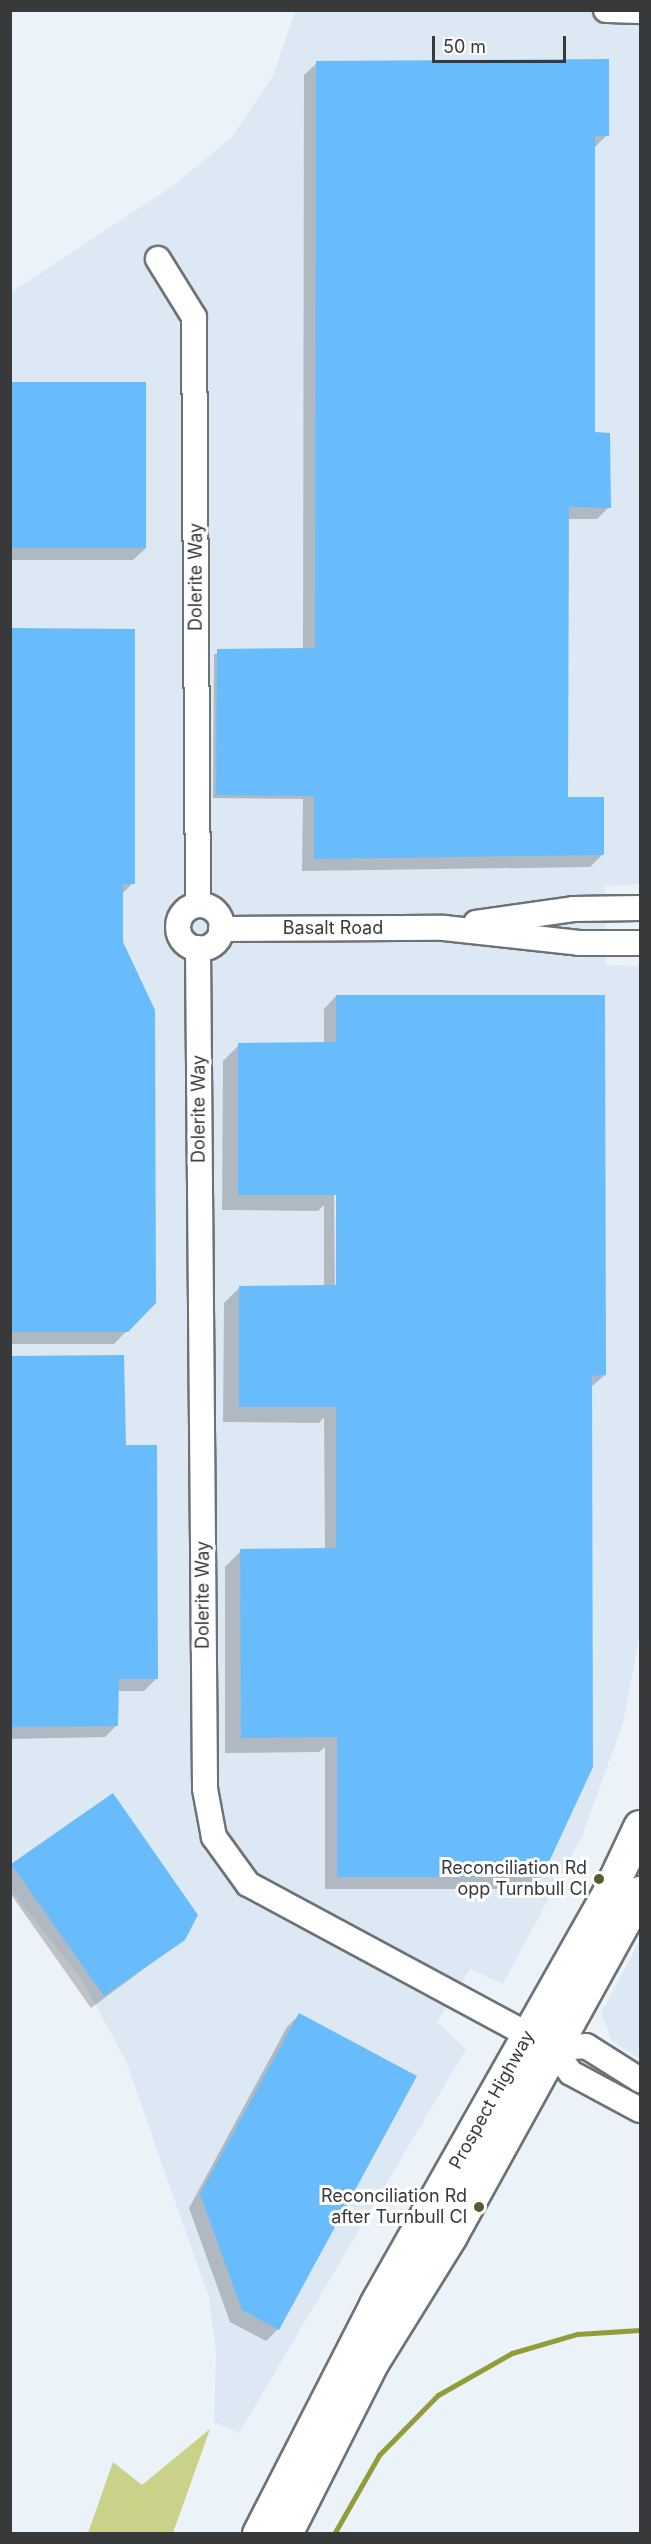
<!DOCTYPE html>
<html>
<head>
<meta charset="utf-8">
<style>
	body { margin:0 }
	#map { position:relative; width:651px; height:2544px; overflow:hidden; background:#ecf3f8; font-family:Inter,sans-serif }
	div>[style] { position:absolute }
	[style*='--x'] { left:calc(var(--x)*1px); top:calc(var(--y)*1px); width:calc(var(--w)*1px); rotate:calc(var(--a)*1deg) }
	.built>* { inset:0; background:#dce8f3 }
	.green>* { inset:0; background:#c9d288 }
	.shadow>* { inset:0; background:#0003 }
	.stream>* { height:5px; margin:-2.5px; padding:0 2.5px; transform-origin:2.5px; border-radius:2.5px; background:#939c3a }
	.building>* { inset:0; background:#68bcfb; transform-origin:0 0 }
	.roads { filter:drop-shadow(2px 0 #6c7276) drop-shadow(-2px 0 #6c7276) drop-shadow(0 2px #6c7276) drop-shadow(0 -2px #6c7276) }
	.minor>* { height:24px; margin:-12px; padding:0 12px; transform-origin:12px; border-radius:12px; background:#fff }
	.minor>.ring { margin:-12px; padding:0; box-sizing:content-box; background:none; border:24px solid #fff; border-radius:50% }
	.major>* { height:32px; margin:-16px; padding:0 16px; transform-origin:16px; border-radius:16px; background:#fff }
	.dots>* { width:16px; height:16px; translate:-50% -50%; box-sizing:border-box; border:3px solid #fff; border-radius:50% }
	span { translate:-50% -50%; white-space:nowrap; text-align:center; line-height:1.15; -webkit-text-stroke:6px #fff; paint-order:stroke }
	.street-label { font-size:18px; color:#37393b }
	.poi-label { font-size:18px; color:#37393b }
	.right { translate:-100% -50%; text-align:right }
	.frame { position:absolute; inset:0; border:12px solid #37393b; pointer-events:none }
	.scale { position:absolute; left:432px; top:36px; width:134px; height:27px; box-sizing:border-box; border:3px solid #37393b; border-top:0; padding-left:8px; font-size:18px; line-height:21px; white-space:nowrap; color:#37393b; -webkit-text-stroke:4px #fff; paint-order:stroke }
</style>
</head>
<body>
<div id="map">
	<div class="built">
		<div style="clip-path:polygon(295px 11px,640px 11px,640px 884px,605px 886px,606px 965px,640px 966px,640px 1632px,623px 1723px,582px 1836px,503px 1984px,470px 1969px,437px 2022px,466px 2049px,239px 2433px,214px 2422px,216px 2352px,209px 2298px,126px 2061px,81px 1978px,11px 1890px,10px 293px,173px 186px,231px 138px,273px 76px)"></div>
		<div style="clip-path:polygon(640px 1940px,640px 2059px,612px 2041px,601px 2013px)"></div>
	</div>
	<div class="green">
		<div style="clip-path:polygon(210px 2429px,173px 2533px,88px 2533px,113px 2462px,142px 2485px)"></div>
	</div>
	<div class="shadow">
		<div style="clip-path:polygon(317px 63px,607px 135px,595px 147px,594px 434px,609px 507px,597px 519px,567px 519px,567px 798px,602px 855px,590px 867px,302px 871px,303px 799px,213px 798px,214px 654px,303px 649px,304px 75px)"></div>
		<div style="clip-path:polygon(10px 384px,146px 548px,133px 560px,10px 560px)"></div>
		<div style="clip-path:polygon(10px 630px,133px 883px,121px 895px,121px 942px,155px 1302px,114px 1344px,10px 1344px)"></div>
		<div style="clip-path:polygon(evenodd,336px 996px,605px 1375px,591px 1387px,541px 1876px,528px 1889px,325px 1889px,325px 1747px,319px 1752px,225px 1753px,225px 1567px,241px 1551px,325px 1550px,324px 1417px,319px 1423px,223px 1422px,224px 1303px,240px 1287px,324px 1287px,324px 1205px,318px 1211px,222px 1210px,223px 1061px,239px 1045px,324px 1044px,324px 1009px,336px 996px,338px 1191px,338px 1293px,335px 1293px,334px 1194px,338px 1191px)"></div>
		<div style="clip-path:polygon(10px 1358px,125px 1446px,156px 1679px,144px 1691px,117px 1691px,117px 1725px,105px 1737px,10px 1739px)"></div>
		<div style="clip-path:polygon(10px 1867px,12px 1865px,184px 1939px,91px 2008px,10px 1893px)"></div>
		<div style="clip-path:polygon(299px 2015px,278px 2329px,266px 2341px,230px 2322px,189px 2208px,287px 2027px)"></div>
	</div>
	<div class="stream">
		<div style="--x:334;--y:2534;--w:91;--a:-60.3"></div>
		<div style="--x:379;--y:2455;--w:84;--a:-45.5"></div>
		<div style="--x:438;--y:2395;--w:85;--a:-29.6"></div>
		<div style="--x:512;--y:2353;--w:68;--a:-16.3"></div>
		<div style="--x:577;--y:2334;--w:63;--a:-3.6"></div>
	</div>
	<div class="building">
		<div style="clip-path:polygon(609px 59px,609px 136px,595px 136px,595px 432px,610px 433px,611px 508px,569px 507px,568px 797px,604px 797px,604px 855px,314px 859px,314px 796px,216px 795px,217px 649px,315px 648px,316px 61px)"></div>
		<div style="left:10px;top:382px;width:136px;height:166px"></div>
		<div style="clip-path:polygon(10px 628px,135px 629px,135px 884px,123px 884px,123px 942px,155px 1010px,156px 1303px,128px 1332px,10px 1332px)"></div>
		<div style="clip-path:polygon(336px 995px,605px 995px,606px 1375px,592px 1376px,593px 1767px,542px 1877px,337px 1877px,337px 1737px,241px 1738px,240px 1549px,336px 1548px,336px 1407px,239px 1407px,239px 1286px,336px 1285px,336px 1195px,238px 1195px,238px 1043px,336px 1042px)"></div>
		<div style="clip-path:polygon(124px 1355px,126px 1445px,157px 1445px,158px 1679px,119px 1679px,118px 1726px,10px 1727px,10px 1356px)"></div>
		<div style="clip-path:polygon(113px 1793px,198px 1915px,185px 1940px,104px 1996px,11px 1864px)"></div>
		<div style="clip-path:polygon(299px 2013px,417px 2076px,279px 2330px,242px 2310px,200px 2194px)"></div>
	</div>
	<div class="roads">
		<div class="minor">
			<div style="--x:606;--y:10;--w:34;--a:2"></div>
			<div style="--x:158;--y:259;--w:68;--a:58.2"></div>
			<div style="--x:194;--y:317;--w:588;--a:89.61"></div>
			<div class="ring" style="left:178px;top:905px;width:20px;height:20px"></div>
			<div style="--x:476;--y:923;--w:98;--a:-8.2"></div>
			<div style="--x:573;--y:909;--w:67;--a:-0.9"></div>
			<div style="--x:221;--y:929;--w:223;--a:-0.3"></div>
			<div style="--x:444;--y:928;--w:136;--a:6.3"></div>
			<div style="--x:579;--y:943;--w:61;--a:0"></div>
			<div style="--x:198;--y:948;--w:841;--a:89.52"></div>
			<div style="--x:205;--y:1789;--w:49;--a:79.4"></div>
			<div style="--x:214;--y:1837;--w:58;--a:54.1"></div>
			<div style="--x:248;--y:1884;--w:345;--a:28.3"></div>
			<div style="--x:552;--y:2048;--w:31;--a:53"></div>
			<div style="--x:571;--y:2073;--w:78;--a:28.2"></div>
			<div style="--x:552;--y:2048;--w:34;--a:-3"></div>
			<div style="--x:586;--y:2046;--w:64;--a:32.2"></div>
		</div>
		<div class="major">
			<div style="--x:259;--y:2534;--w:257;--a:-62.9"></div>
			<div style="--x:376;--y:2305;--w:473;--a:-60.5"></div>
			<div style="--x:609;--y:1893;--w:73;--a:-64.8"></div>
			<div style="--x:286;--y:2534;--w:193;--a:-63.2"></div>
			<div style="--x:373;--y:2362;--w:148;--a:-58.2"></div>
			<div style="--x:451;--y:2236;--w:392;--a:-61.1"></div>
		</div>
	</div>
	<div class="dots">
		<div style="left:599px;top:1879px;background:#555b29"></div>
		<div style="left:479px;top:2207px;background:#555b29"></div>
	</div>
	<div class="street-label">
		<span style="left:196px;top:577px;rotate:-90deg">Dolerite Way</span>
		<span style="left:333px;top:928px">Basalt Road</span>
		<span style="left:199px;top:1109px;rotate:-90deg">Dolerite Way</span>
		<span style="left:203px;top:1595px;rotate:-90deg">Dolerite Way</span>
		<span style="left:492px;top:2100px;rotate:-61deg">Prospect Highway</span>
	</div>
	<div class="poi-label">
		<span class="right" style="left:587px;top:1879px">Reconciliation Rd<br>opp Turnbull Cl</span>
		<span class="right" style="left:467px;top:2207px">Reconciliation Rd<br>after Turnbull Cl</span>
	</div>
	<div class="frame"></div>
	<div class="scale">50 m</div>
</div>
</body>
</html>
